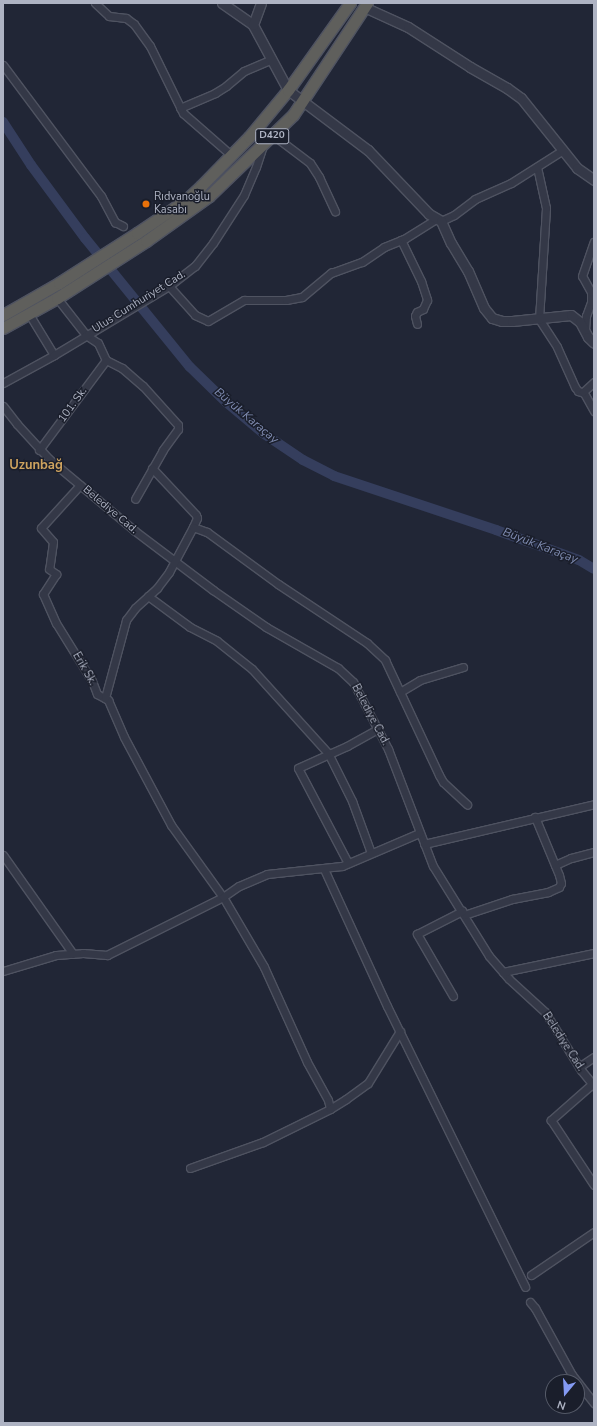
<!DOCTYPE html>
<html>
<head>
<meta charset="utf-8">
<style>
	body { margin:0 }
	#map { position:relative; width:597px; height:1426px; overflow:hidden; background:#212636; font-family:"Nunito Sans",sans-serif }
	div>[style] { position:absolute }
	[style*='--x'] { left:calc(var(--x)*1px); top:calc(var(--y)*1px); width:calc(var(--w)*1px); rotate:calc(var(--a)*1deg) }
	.river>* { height:10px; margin:-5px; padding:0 5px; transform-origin:5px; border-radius:5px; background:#353e5d }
	.roads { filter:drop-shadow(1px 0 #4f5361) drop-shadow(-1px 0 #4f5361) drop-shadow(0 1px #4f5361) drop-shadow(0 -1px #4f5361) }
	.minor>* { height:7px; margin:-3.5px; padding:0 3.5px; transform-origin:3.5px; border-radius:3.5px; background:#343847 }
	.tertiary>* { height:9px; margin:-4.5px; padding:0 4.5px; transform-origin:4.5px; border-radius:4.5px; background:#343847 }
	.trunk>* { height:11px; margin:-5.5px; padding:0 5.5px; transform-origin:5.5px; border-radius:5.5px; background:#5f5f5c }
	.dots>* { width:11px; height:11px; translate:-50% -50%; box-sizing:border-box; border:2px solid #1a1e2b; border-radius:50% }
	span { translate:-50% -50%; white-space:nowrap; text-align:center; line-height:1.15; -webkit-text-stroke:3px #1a1e2b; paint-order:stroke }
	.shield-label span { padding:1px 3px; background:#1a1e2b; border:1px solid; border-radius:3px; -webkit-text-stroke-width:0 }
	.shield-label { font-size:10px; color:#aeb3c3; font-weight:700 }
	.poi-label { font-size:11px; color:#aeb3c3 }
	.left { translate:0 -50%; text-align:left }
	.street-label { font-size:11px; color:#aeb3c3 }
	.water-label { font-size:12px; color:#7f8bb0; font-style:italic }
	.quarter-label { font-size:13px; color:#cea35f; font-weight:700 }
	.frame { position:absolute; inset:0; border:4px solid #aeb3c3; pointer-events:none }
	.north { position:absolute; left:545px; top:1374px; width:40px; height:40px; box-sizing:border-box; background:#1a1e2b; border:1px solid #555a68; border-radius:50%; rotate:198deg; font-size:11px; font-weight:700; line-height:16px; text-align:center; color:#aeb3c3 }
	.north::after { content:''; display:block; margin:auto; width:14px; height:18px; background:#849af3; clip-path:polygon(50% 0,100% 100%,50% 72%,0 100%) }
</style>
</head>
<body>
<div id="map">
	<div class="river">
		<div style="--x:3;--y:122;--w:51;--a:56.9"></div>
		<div style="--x:31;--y:165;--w:91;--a:53.5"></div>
		<div style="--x:85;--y:238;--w:166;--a:50.9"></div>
		<div style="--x:190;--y:367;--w:50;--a:44.2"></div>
		<div style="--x:226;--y:402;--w:48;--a:40"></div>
		<div style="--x:263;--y:433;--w:48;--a:34"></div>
		<div style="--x:303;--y:460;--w:35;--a:27"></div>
		<div style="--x:334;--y:476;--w:171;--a:18.4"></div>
		<div style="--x:496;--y:530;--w:88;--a:19.9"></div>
		<div style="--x:579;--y:560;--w:17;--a:31"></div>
	</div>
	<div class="roads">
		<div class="minor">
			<div style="--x:95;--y:3;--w:19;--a:43"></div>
			<div style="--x:109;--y:16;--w:17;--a:7"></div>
			<div style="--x:126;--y:18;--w:10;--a:37"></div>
			<div style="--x:134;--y:24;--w:27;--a:54"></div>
			<div style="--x:150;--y:46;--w:75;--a:63.8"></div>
			<div style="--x:183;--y:113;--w:64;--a:41.2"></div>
			<div style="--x:3;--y:65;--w:164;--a:53.2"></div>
			<div style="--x:101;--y:196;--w:30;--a:62"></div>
			<div style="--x:115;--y:222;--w:9;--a:27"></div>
			<div style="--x:180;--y:108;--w:38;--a:-23"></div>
			<div style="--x:215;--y:93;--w:13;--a:-32"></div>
			<div style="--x:226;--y:86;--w:23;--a:-40"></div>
			<div style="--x:244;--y:71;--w:30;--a:-23"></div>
			<div style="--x:273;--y:135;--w:46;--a:37.1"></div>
			<div style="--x:310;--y:163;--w:17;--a:57"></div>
			<div style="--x:319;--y:177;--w:38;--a:65"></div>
			<div style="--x:537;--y:167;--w:42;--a:77.6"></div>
			<div style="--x:546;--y:208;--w:111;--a:93.6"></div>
			<div style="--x:539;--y:319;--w:33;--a:57"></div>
			<div style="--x:557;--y:347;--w:44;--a:65.8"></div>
			<div style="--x:575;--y:387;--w:5;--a:53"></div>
			<div style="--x:578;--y:391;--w:6;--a:18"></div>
			<div style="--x:584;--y:393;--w:21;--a:61"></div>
			<div style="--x:441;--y:221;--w:14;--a:-25"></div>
			<div style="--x:454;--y:215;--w:26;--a:-37"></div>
			<div style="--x:475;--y:199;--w:39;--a:-24"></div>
			<div style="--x:511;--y:183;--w:62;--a:-32.4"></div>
			<div style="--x:401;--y:240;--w:46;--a:64"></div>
			<div style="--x:421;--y:281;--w:20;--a:72"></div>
			<div style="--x:427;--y:300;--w:10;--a:114"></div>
			<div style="--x:423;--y:309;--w:7;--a:153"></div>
			<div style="--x:417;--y:312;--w:4;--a:117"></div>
			<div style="--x:415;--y:316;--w:8;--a:76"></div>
			<div style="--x:169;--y:286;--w:39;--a:48"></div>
			<div style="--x:195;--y:315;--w:14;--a:25"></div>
			<div style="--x:208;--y:321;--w:42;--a:-30.3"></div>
			<div style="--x:244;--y:300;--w:42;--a:0"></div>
			<div style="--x:286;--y:300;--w:16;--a:-11"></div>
			<div style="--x:302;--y:297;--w:38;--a:-40"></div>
			<div style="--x:331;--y:273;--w:33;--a:-20"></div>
			<div style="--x:362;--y:262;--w:27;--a:-34"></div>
			<div style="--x:384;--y:247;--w:22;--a:-22"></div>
			<div style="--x:404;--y:239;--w:38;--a:-32"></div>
			<div style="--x:57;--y:298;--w:47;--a:51.9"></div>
			<div style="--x:86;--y:335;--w:14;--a:34"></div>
			<div style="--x:98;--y:343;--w:19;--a:65"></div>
			<div style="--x:106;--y:360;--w:18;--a:27"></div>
			<div style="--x:122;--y:368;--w:28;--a:41"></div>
			<div style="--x:143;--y:386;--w:52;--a:48.1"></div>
			<div style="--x:178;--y:425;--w:4;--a:90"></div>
			<div style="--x:178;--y:429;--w:26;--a:126"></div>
			<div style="--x:163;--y:450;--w:56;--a:119.7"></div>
			<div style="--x:29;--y:314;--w:48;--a:58.6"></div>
			<div style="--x:585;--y:330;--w:14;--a:-86"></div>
			<div style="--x:586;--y:316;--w:15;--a:-70"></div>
			<div style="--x:591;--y:302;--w:10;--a:-90"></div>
			<div style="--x:591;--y:292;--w:18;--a:-119"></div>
			<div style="--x:582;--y:276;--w:36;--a:-71"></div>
			<div style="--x:3;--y:383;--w:58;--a:-28.8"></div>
			<div style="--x:54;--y:355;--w:134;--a:-31"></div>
			<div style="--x:169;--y:286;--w:33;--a:-38"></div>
			<div style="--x:195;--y:266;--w:29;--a:-52"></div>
			<div style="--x:213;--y:243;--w:57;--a:-57.1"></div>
			<div style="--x:244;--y:195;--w:30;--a:-67"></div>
			<div style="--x:256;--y:167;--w:22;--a:-72"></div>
			<div style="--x:583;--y:392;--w:15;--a:-42"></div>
			<div style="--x:3;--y:406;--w:23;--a:52"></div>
			<div style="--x:17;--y:424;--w:47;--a:47.6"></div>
			<div style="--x:49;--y:459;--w:112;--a:39.9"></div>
			<div style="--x:135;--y:531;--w:98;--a:37.1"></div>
			<div style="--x:213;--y:590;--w:65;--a:34.9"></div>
			<div style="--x:266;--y:627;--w:83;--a:29.7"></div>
			<div style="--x:338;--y:668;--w:21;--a:43"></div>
			<div style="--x:353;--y:682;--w:76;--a:62.4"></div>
			<div style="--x:388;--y:749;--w:125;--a:69"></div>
			<div style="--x:433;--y:866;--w:106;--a:58.1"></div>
			<div style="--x:489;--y:956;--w:30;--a:49"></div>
			<div style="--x:509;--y:979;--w:49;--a:42.5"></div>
			<div style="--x:545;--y:1012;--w:68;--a:58.2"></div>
			<div style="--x:581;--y:1070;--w:21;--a:51"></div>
			<div style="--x:39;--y:450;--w:112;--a:-53.3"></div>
			<div style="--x:152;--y:468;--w:64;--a:46.9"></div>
			<div style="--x:196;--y:515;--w:3;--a:72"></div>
			<div style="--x:197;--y:518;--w:10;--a:114"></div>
			<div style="--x:80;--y:485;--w:58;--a:132.2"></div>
			<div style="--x:41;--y:528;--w:18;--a:49"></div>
			<div style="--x:53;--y:542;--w:27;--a:98"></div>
			<div style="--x:49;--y:569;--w:9;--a:36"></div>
			<div style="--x:56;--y:574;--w:24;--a:123"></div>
			<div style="--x:43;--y:594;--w:32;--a:66"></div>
			<div style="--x:56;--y:623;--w:68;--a:58.2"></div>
			<div style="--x:92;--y:681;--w:14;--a:69"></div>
			<div style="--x:97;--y:694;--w:13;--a:29"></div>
			<div style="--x:108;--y:700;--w:40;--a:66.6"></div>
			<div style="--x:124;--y:737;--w:100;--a:61.9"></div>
			<div style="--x:171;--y:825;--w:89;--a:54.2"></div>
			<div style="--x:223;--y:897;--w:81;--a:59.6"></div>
			<div style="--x:264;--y:967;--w:104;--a:65.6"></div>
			<div style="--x:307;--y:1062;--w:43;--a:61.1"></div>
			<div style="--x:328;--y:1100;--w:9;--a:77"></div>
			<div style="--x:148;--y:596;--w:52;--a:36.4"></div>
			<div style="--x:190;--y:627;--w:30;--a:27"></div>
			<div style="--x:217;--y:641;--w:45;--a:38.7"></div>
			<div style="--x:252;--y:669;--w:113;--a:47.9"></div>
			<div style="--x:328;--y:753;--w:54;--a:63.4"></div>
			<div style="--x:352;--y:801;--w:55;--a:69.9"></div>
			<div style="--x:400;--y:692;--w:23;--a:-31"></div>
			<div style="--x:420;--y:680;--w:45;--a:-16.8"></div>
			<div style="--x:105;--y:698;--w:81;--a:-74.9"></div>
			<div style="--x:126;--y:620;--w:15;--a:-53"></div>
			<div style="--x:135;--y:608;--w:30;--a:-42"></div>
			<div style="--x:157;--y:588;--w:20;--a:-53"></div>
			<div style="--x:169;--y:572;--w:51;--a:-61.9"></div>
			<div style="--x:193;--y:527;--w:15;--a:20"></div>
			<div style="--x:207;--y:532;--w:88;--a:36.2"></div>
			<div style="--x:278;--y:584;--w:107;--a:33.5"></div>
			<div style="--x:367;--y:643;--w:25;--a:43"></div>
			<div style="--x:385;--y:660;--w:127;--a:64.8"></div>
			<div style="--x:439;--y:775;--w:8;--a:60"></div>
			<div style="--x:443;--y:782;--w:33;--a:43"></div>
			<div style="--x:424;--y:844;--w:175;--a:-13.2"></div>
			<div style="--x:3;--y:855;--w:121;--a:54.7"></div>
			<div style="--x:348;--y:863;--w:107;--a:-117.8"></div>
			<div style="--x:298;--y:768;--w:54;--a:-24.2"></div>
			<div style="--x:347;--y:746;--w:35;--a:-29"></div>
			<div style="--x:555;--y:865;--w:17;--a:-24"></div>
			<div style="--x:571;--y:858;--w:24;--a:-15"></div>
			<div style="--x:324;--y:869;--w:151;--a:65.3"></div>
			<div style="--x:387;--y:1006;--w:313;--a:63.8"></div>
			<div style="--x:464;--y:915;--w:51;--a:-18.4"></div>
			<div style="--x:512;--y:899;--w:37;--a:-11"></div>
			<div style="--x:548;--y:892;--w:12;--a:-24"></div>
			<div style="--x:559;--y:887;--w:4;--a:-63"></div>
			<div style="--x:561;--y:883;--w:8;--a:-104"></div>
			<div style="--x:559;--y:875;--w:63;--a:-112.5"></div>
			<div style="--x:3;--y:971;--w:55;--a:-16.8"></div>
			<div style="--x:56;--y:955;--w:27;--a:-4"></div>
			<div style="--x:83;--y:953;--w:24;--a:5"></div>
			<div style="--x:107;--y:955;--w:130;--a:-26.6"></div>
			<div style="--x:223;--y:897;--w:19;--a:-35"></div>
			<div style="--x:239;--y:886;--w:30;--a:-23"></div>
			<div style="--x:267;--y:874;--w:75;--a:-6.1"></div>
			<div style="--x:342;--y:866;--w:84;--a:-23.2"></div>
			<div style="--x:503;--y:972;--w:93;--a:-11.8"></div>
			<div style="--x:453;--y:996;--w:72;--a:-120.1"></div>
			<div style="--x:417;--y:934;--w:51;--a:-27.1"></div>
			<div style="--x:579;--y:1067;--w:18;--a:-34"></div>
			<div style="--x:592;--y:1084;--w:55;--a:138.7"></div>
			<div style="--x:551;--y:1120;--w:78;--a:56.5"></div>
			<div style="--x:190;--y:1168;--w:77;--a:-19.6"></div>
			<div style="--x:263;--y:1142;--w:75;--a:-26.2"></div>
			<div style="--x:330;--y:1109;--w:19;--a:-32"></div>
			<div style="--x:346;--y:1099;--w:27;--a:-36"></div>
			<div style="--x:368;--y:1083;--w:61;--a:-58.4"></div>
			<div style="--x:531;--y:1275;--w:76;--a:-34.3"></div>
			<div style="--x:530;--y:1302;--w:8;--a:50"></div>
			<div style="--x:535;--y:1308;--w:77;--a:61.1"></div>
			<div style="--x:572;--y:1375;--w:36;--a:52"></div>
		</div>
		<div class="tertiary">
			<div style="--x:222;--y:3;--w:38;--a:35"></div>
			<div style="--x:253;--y:25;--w:74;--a:61.7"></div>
			<div style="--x:288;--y:90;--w:100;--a:36.9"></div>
			<div style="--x:368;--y:150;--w:88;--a:46.4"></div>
			<div style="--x:429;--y:214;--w:14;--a:30"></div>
			<div style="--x:441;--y:221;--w:24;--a:66"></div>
			<div style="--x:451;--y:243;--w:33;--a:59"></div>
			<div style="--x:468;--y:271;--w:40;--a:66.6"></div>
			<div style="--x:484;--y:308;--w:13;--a:51"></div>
			<div style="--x:492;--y:318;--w:10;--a:17"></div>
			<div style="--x:502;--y:321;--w:10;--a:0"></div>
			<div style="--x:512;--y:321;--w:59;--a:-5.8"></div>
			<div style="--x:571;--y:315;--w:11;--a:38"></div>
			<div style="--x:580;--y:322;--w:17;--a:62"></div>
			<div style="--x:588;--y:337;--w:8;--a:45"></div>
			<div style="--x:364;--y:7;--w:48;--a:24.4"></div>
			<div style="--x:408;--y:27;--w:74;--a:32.8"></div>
			<div style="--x:470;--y:67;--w:43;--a:29.6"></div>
			<div style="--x:507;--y:88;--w:17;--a:36"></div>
			<div style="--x:521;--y:98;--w:90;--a:51.3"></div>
			<div style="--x:577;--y:168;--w:21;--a:35"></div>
			<div style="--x:253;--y:25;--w:23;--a:-70"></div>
		</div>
		<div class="trunk">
			<div style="--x:3;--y:315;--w:64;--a:-29.7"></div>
			<div style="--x:59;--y:283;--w:93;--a:-32.7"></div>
			<div style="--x:137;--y:233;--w:59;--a:-34"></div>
			<div style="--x:186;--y:200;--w:21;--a:-43"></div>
			<div style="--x:201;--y:186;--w:69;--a:-45.6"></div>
			<div style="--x:249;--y:137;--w:61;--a:-50.3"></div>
			<div style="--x:288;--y:90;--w:107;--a:-54.5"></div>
			<div style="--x:3;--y:328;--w:62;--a:-29.1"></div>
			<div style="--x:57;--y:298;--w:106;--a:-32.6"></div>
			<div style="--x:146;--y:241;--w:77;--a:-35.5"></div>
			<div style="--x:209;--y:196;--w:117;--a:-44"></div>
			<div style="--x:293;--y:115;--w:134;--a:-56.5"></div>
		</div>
	</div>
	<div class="dots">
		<div style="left:146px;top:204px;background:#e8710a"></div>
	</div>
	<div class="shield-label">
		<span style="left:272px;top:136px">D420</span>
	</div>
	<div class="poi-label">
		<span class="left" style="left:154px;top:204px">Rıdvanoğlu<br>Kasabı</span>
	</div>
	<div class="street-label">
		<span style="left:139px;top:302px;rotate:-32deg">Ulus Cumhuriyet Cad.</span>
		<span style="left:73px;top:405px;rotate:-54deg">101. Sk.</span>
		<span style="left:110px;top:510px;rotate:40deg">Belediye Cad.</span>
		<span style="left:84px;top:669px;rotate:60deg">Erik Sk.</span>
		<span style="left:370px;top:715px;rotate:62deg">Belediye Cad.</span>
		<span style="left:563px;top:1042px;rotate:57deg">Belediye Cad.</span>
	</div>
	<div class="water-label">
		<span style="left:246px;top:416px;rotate:40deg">Büyük Karaçay</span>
		<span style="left:540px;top:546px;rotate:21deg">Büyük Karaçay</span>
	</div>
	<div class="quarter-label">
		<span style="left:36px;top:465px">Uzunbağ</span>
	</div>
	<div class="frame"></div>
	<div class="north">N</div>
</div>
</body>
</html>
